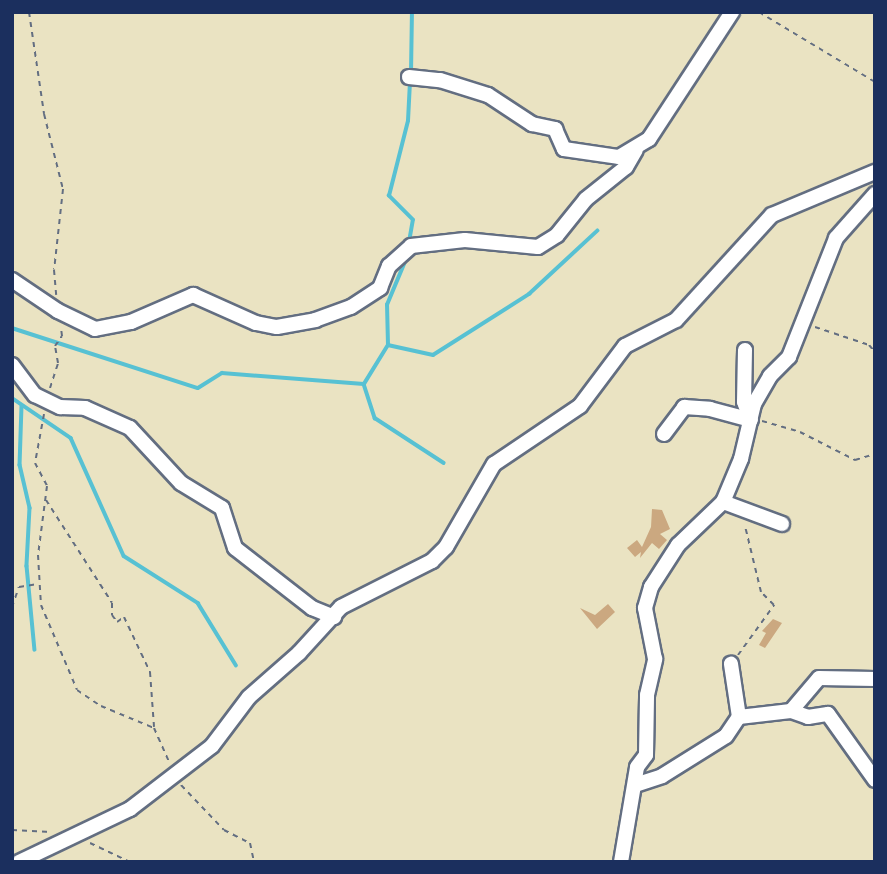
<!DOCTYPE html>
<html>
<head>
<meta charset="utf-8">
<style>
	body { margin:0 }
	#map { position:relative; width:887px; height:874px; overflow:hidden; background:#eae3c2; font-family:"EB Garamond",serif }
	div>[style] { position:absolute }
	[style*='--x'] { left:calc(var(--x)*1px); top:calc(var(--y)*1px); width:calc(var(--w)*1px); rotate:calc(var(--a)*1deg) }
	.stream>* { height:3.5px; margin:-1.75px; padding:0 1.75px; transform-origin:1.75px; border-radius:1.75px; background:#57c1d3 }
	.building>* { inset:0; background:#cba880 }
	.path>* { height:2px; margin-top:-1px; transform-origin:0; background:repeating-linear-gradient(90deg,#636e81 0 5px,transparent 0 10px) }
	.roads { filter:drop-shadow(2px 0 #636e81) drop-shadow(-2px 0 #636e81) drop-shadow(0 2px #636e81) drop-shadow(0 -2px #636e81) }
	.street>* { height:14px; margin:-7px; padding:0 7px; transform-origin:7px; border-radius:7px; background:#fff }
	span { translate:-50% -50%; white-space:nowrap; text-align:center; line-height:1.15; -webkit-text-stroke:5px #fdfcf7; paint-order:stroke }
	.frame { position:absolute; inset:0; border:14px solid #1b2f5e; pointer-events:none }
</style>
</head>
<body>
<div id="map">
	<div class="stream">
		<div style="--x:411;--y:73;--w:61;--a:-89.1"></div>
		<div style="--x:409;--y:242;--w:22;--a:-80"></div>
		<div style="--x:413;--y:220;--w:34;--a:-135"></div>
		<div style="--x:389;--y:196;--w:77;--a:-75.8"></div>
		<div style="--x:408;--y:121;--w:40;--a:-87.1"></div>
		<div style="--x:12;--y:328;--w:195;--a:17.9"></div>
		<div style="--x:198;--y:388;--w:28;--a:-32"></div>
		<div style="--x:222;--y:373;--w:142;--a:4.4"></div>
		<div style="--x:364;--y:384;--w:36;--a:72"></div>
		<div style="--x:375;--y:418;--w:82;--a:33.1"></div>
		<div style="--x:388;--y:345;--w:40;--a:-91.4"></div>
		<div style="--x:387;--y:305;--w:52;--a:-67.4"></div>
		<div style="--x:364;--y:384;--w:46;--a:-58.4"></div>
		<div style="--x:388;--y:345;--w:46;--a:12.5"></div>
		<div style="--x:433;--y:355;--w:114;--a:-32.4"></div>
		<div style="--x:529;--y:294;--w:93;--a:-42.8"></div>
		<div style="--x:12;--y:398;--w:71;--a:34.1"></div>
		<div style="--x:71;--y:438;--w:129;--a:65.8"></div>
		<div style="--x:124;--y:556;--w:88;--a:32.4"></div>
		<div style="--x:198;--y:603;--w:73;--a:58.5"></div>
		<div style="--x:22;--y:406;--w:59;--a:91.9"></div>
		<div style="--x:20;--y:465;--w:44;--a:76.9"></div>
		<div style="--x:30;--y:508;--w:58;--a:93"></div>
		<div style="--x:27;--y:566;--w:84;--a:84.6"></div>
	</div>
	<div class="building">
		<div style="clip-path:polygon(652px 509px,662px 510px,670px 529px,660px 534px,667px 540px,659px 549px,652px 543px,640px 558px,641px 552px,635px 557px,627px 548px,637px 540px,642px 547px,651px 527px)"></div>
		<div style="clip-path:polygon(608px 604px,615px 612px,597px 629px,580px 608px,595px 615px)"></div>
		<div style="clip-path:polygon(773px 619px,782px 623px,765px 648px,759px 645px,766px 633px,762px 631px)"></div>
	</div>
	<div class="path">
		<div style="--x:29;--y:12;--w:103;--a:81.6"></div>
		<div style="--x:44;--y:114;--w:77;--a:75.8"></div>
		<div style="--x:63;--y:189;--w:81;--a:96.3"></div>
		<div style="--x:54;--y:270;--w:25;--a:85"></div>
		<div style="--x:759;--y:12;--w:135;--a:31.1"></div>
		<div style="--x:815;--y:327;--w:57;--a:18.4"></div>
		<div style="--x:869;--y:345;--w:9;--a:49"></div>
		<div style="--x:50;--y:388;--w:26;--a:-72"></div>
		<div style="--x:58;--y:363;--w:17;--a:-100"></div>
		<div style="--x:55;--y:346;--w:12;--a:-55"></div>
		<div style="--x:62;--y:336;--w:8;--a:-97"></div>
		<div style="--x:44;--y:414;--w:50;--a:100.4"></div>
		<div style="--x:35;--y:463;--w:26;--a:62"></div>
		<div style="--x:47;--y:486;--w:70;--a:97.4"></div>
		<div style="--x:38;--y:555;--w:50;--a:86.6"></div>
		<div style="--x:41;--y:605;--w:92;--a:67"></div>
		<div style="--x:77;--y:690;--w:29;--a:34"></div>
		<div style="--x:101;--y:706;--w:57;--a:22.5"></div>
		<div style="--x:154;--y:728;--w:36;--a:66"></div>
		<div style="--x:762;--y:421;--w:40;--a:16"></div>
		<div style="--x:800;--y:432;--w:62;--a:27"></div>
		<div style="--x:855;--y:460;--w:21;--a:-17"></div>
		<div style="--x:46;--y:500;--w:122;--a:57.3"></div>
		<div style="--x:112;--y:603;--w:12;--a:90"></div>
		<div style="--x:112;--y:615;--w:9;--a:54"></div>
		<div style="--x:117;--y:622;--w:9;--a:-36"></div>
		<div style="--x:124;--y:617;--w:61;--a:64.7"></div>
		<div style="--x:150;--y:672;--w:55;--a:85.8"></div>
		<div style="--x:12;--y:607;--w:21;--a:-71"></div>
		<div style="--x:19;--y:587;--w:19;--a:-9"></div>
		<div style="--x:738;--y:655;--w:62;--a:-54.2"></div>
		<div style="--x:774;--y:605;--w:18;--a:-135"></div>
		<div style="--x:761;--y:592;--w:68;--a:-103.6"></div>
		<div style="--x:181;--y:785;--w:62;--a:46.3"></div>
		<div style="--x:224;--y:830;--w:29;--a:27"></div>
		<div style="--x:250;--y:843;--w:19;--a:78"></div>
		<div style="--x:12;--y:830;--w:39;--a:3"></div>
		<div style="--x:90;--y:843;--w:44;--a:25.4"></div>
	</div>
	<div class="roads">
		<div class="street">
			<div style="--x:409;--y:77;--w:31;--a:6"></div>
			<div style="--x:440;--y:80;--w:50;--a:17.4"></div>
			<div style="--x:488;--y:95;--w:53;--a:33.4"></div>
			<div style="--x:532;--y:124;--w:24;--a:12"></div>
			<div style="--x:555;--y:129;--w:22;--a:66"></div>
			<div style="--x:564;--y:149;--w:56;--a:8.3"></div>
			<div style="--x:619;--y:157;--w:35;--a:-31"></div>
			<div style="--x:649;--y:139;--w:152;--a:-56.8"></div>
			<div style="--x:12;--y:280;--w:55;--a:34"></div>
			<div style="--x:58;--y:311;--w:41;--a:25.9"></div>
			<div style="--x:95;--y:329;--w:37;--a:-11"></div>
			<div style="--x:131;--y:322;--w:68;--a:-23.5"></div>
			<div style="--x:193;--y:295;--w:69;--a:24"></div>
			<div style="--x:256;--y:323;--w:21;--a:11"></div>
			<div style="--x:277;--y:327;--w:39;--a:-10"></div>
			<div style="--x:315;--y:320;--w:38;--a:-20"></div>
			<div style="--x:351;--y:307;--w:35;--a:-33"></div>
			<div style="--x:380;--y:288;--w:24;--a:-68"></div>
			<div style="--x:389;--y:266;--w:30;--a:-42"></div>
			<div style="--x:411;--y:246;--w:54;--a:-6.3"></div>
			<div style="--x:465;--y:240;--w:73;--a:5.5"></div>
			<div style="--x:538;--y:247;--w:22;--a:-32"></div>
			<div style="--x:557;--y:235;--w:46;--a:-51.1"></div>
			<div style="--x:586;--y:199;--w:51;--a:-38.7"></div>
			<div style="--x:626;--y:167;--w:20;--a:-60"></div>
			<div style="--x:745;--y:350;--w:52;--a:91.1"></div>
			<div style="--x:744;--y:402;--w:19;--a:69"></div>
			<div style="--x:12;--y:365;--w:38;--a:53"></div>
			<div style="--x:35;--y:395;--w:28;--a:26"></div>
			<div style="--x:60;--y:407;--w:25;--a:2"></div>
			<div style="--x:85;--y:408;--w:49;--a:24"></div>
			<div style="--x:130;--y:428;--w:75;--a:47.2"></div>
			<div style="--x:181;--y:483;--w:48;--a:31.4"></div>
			<div style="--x:222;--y:508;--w:42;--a:72"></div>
			<div style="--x:235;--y:548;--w:98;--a:37.9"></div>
			<div style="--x:312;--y:608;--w:24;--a:22"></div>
			<div style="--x:664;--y:434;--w:34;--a:-53"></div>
			<div style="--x:684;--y:407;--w:26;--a:4"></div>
			<div style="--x:710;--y:409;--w:42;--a:15"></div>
			<div style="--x:723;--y:502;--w:63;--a:20.4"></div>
			<div style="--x:791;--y:711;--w:18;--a:19"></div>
			<div style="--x:808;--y:717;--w:20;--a:-9"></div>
			<div style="--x:828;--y:714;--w:81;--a:54.5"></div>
			<div style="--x:739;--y:717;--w:52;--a:-6.6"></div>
			<div style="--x:791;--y:711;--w:43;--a:-49.7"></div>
			<div style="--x:819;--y:678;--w:56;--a:1"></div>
			<div style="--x:635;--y:785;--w:28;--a:-18"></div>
			<div style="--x:662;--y:776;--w:75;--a:-32"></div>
			<div style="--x:726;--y:736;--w:23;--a:-56"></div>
			<div style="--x:739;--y:717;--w:54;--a:-98.6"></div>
			<div style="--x:19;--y:862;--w:123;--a:-25.5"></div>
			<div style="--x:130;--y:809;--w:103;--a:-37.5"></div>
			<div style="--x:212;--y:746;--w:61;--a:-52.9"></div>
			<div style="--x:249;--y:697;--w:67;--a:-41.3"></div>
			<div style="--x:299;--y:653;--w:62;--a:-47.6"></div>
			<div style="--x:341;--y:607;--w:102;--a:-26.8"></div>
			<div style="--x:432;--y:561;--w:20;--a:-45"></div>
			<div style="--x:446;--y:547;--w:96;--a:-60"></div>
			<div style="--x:494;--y:464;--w:104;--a:-34"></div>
			<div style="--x:580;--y:406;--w:75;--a:-53.1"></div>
			<div style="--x:625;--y:346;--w:57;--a:-27"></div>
			<div style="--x:676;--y:320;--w:142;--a:-47.6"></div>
			<div style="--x:772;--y:215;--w:112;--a:-22.7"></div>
			<div style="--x:621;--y:862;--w:96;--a:-80.4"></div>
			<div style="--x:637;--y:767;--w:15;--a:-53"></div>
			<div style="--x:646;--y:755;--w:60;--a:-89"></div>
			<div style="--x:647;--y:695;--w:37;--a:-77"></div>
			<div style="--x:655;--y:659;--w:52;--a:-101.1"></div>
			<div style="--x:645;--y:608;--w:22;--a:-74"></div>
			<div style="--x:651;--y:587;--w:50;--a:-57.3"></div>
			<div style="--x:678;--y:545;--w:62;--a:-43.7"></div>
			<div style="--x:723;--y:502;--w:47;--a:-67.3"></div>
			<div style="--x:741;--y:459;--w:57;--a:-76.7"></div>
			<div style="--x:754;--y:404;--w:32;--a:-60"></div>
			<div style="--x:770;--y:376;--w:27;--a:-45"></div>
			<div style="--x:789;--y:357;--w:128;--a:-68.4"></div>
			<div style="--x:836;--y:238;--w:59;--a:-48.4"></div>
		</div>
	</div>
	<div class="frame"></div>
</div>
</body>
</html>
